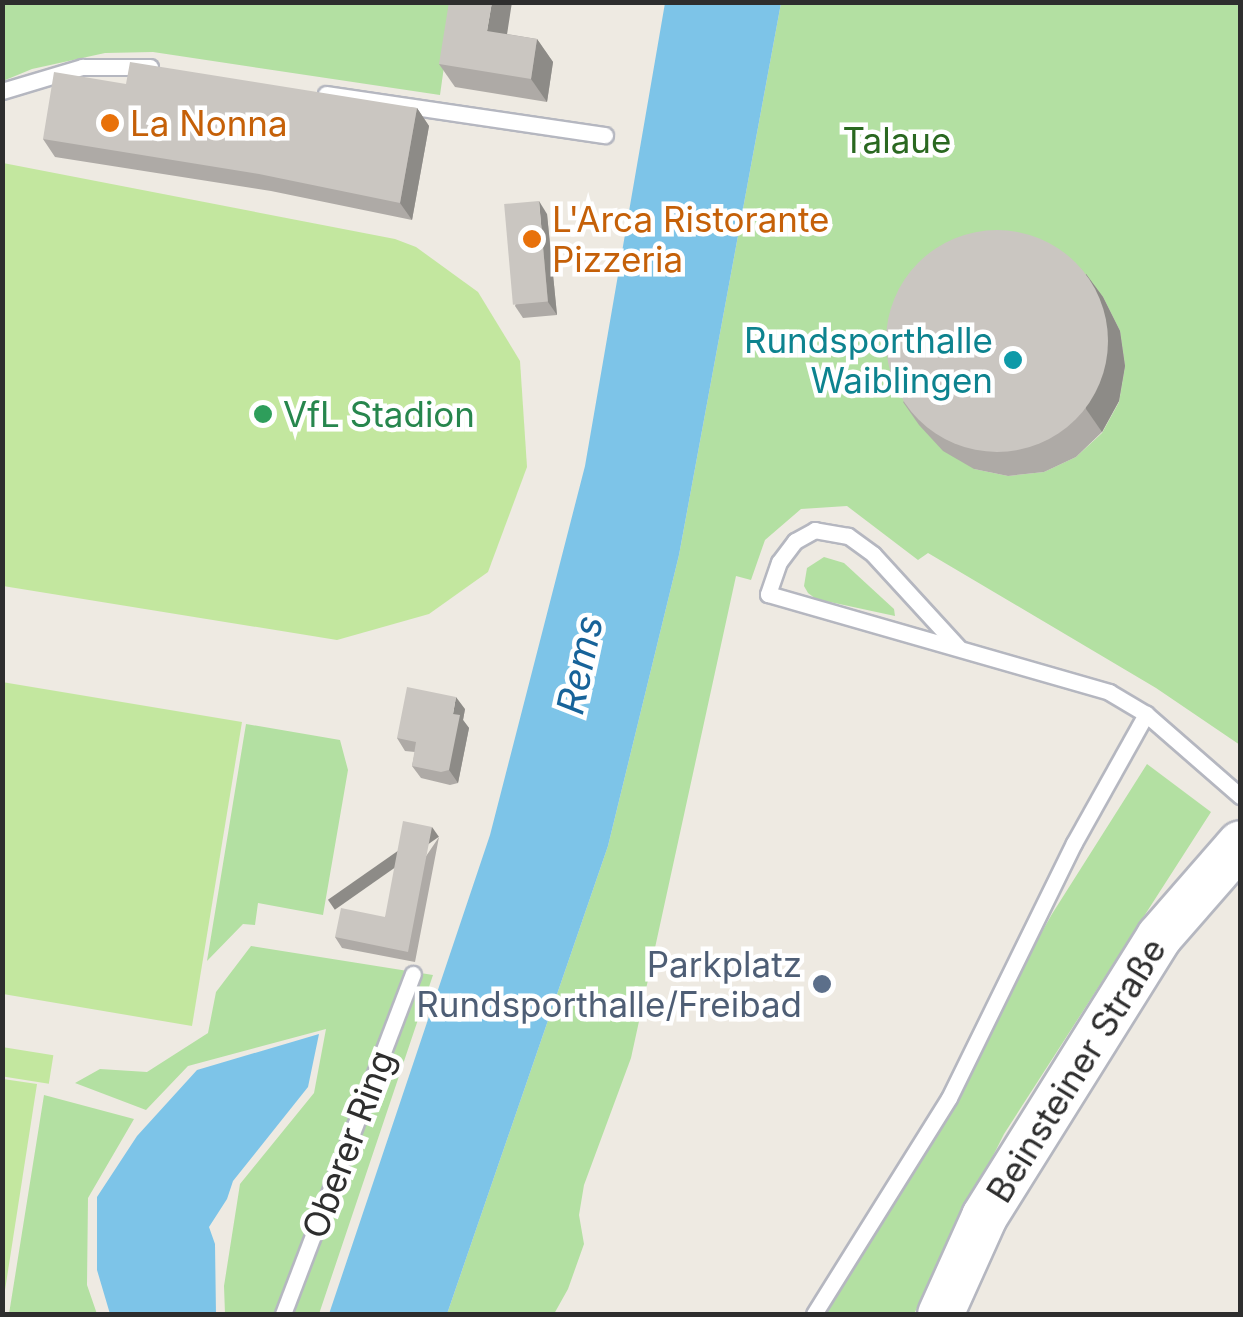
<!DOCTYPE html>
<html>
<head>
<meta charset="utf-8">
<style>
	body { margin:0 }
	#map { position:relative; width:1243px; height:1317px; overflow:hidden; background:#eeeae2; font-family:Inter,sans-serif }
	div>[style] { position:absolute }
	[style*='--x'] { left:calc(var(--x)*1px); top:calc(var(--y)*1px); width:calc(var(--w)*1px); rotate:calc(var(--a)*1deg) }
	.green>* { inset:0; background:#b3e0a2 }
	.pitch>* { inset:0; background:#c3e79f; transform-origin:0 0 }
	.water>* { inset:0; background:#7dc4e8 }
	.roads { filter:drop-shadow(2px 0 #b5b7c0) drop-shadow(-2px 0 #b5b7c0) drop-shadow(0 2px #b5b7c0) drop-shadow(0 -2px #b5b7c0) }
	.lane>* { height:15px; margin:-7.5px; padding:0 7.5px; transform-origin:7.5px; border-radius:7.5px; background:#fff }
	.secondary>* { height:45px; margin:-22.5px; padding:0 22.5px; transform-origin:22.5px; border-radius:22.5px; background:#fff }
	.wall>* { inset:0; background:#aeaaa6 }
	.shaded-wall>* { inset:0; background:#8d8b87; transform-origin:0 0 }
	.building>* { inset:0; background:#cac6c1; transform-origin:0 0 }
	.round { border-radius:50% }
	.dots>* { width:28px; height:28px; translate:-50% -50%; box-sizing:border-box; border:5px solid #fff; border-radius:50% }
	span { translate:-50% -50%; white-space:nowrap; text-align:center; line-height:1.15; -webkit-text-stroke:9px #fff; paint-order:stroke }
	.food-label { font-size:35px; color:#c56008 }
	.left { translate:0 -50%; text-align:left }
	.park-label { font-size:35px; color:#2a6820 }
	.culture-label { font-size:35px; color:#0d838f }
	.right { translate:-100% -50%; text-align:right }
	.leisure-label { font-size:35px; color:#27864d }
	.service-label { font-size:35px; color:#4e5e75 }
	.street-label { font-size:35px; color:#2e2e2e }
	.water-label { font-size:38px; color:#176399; font-style:italic }
	.frame { position:absolute; inset:0; border:5px solid #2e2e2e; pointer-events:none }
</style>
</head>
<body>
<div id="map">
	<div class="green">
		<div style="clip-path:polygon(3px 3px,453px 3px,440px 95px,153px 52px,105px 53px,32px 69px,3px 81px)"></div>
		<div style="clip-path:polygon(evenodd,781px 3px,1240px 3px,1240px 745px,1156px 688px,928px 553px,918px 560px,847px 506px,801px 509px,765px 540px,751px 580px,736px 576px,631px 1058px,584px 1185px,579px 1215px,584px 1244px,568px 1289px,554px 1314px,447px 1314px,608px 846px,679px 555px,781px 3px,1075px 270px,1103px 297px,1120px 331px,1125px 366px,1119px 402px,1102px 433px,1076px 457px,1044px 472px,1008px 476px,974px 469px,1075px 270px)"></div>
		<div style="clip-path:polygon(824px 557px,844px 563px,894px 609px,895px 616px,816px 599px,808px 593px,804px 586px,807px 568px)"></div>
		<div style="clip-path:polygon(246px 724px,340px 740px,348px 770px,323px 915px,258px 903px,255px 925px,243px 924px,207px 961px)"></div>
		<div style="clip-path:polygon(1147px 764px,1211px 812px,1004px 1134px,914px 1314px,825px 1314px,1052px 914px)"></div>
		<div style="clip-path:polygon(251px 946px,433px 975px,319px 1314px,225px 1314px,224px 1286px,240px 1184px,314px 1093px,326px 1029px,188px 1066px,146px 1110px,75px 1083px,100px 1069px,147px 1072px,208px 1033px,216px 992px)"></div>
		<div style="clip-path:polygon(44px 1095px,134px 1119px,88px 1198px,87px 1285px,97px 1314px,9px 1314px)"></div>
	</div>
	<div class="pitch">
		<div style="clip-path:polygon(3px 163px,395px 239px,416px 247px,478px 292px,520px 361px,527px 467px,488px 572px,429px 614px,337px 640px,3px 586px)"></div>
		<div style="clip-path:polygon(2px 682px,242px 722px,192px 1026px,3px 994px)"></div>
		<div style="left:2px;top:1047px;width:52px;height:29px;rotate:9deg"></div>
		<div style="clip-path:polygon(3px 1079px,37px 1084px,3px 1303px,2px 1079px)"></div>
	</div>
	<div class="water">
		<div style="clip-path:polygon(665px 3px,781px 3px,679px 555px,608px 846px,447px 1314px,329px 1314px,490px 835px,585px 466px)"></div>
		<div style="clip-path:polygon(319px 1034px,308px 1087px,233px 1181px,227px 1199px,209px 1227px,215px 1244px,216px 1314px,110px 1314px,97px 1270px,97px 1197px,137px 1136px,197px 1070px)"></div>
	</div>
	<div class="roads">
		<div class="lane">
			<div style="--x:2;--y:91;--w:84;--a:-16.7"></div>
			<div style="--x:82;--y:67;--w:68;--a:0"></div>
			<div style="--x:326;--y:94;--w:282;--a:8.4"></div>
			<div style="--x:959;--y:648;--w:127;--a:-132.5"></div>
			<div style="--x:873;--y:554;--w:31;--a:-144"></div>
			<div style="--x:848;--y:536;--w:34;--a:-170"></div>
			<div style="--x:815;--y:530;--w:23;--a:151"></div>
			<div style="--x:795;--y:541;--w:26;--a:127"></div>
			<div style="--x:779;--y:562;--w:34;--a:109"></div>
			<div style="--x:768;--y:594;--w:355;--a:16"></div>
			<div style="--x:1109;--y:692;--w:43;--a:30.7"></div>
			<div style="--x:1146;--y:714;--w:125;--a:41.1"></div>
			<div style="--x:283;--y:1314;--w:364;--a:-69.1"></div>
			<div style="--x:814;--y:1314;--w:255;--a:-58"></div>
			<div style="--x:949;--y:1098;--w:284;--a:-63.9"></div>
			<div style="--x:1074;--y:843;--w:148;--a:-60.8"></div>
		</div>
		<div class="secondary">
			<div style="--x:940;--y:1314;--w:107;--a:-65.8"></div>
			<div style="--x:984;--y:1216;--w:330;--a:-58"></div>
			<div style="--x:1159;--y:936;--w:123;--a:-48.9"></div>
		</div>
	</div>
	<div class="wall">
		<div style="clip-path:polygon(507px 34px,537px 39px,553px 62px,547px 102px,455px 87px,439px 64px)"></div>
		<div style="clip-path:polygon(126px 84px,417px 108px,429px 126px,412px 220px,271px 191px,55px 157px,43px 139px)"></div>
		<div style="clip-path:polygon(547px 214px,557px 315px,523px 318px,515px 306px)"></div>
		<div style="clip-path:polygon(1086px 274px,1103px 297px,1120px 331px,1125px 366px,1119px 401px,1102px 432px,1076px 457px,1044px 472px,1008px 476px,974px 469px,943px 451px,919px 425px,903px 402px)"></div>
		<div style="clip-path:polygon(465px 709px,463px 720px,469px 728px,458px 783px,450px 785px,421px 778px,412px 766px,415px 752px,405px 751px,397px 738px)"></div>
		<div style="clip-path:polygon(439px 837px,415px 962px,342px 948px,335px 937px,385px 917px)"></div>
	</div>
	<div class="shaded-wall">
		<div style="clip-path:polygon(492px 2px,512px 2px,504px 54px,487px 31px)"></div>
		<div style="clip-path:polygon(537px 39px,553px 62px,547px 102px,531px 79px)"></div>
		<div style="clip-path:polygon(417px 108px,429px 126px,412px 220px,400px 203px)"></div>
		<div style="clip-path:polygon(539px 201px,547px 214px,557px 315px,548px 302px)"></div>
		<div style="clip-path:polygon(1086px 274px,1103px 297px,1120px 331px,1125px 366px,1119px 401px,1102px 432px,1086px 409px)"></div>
		<div style="clip-path:polygon(456px 697px,465px 709px,463px 720px,469px 728px,458px 783px,449px 770px,453px 714px)"></div>
		<div style="left:432px;top:827px;width:12px;height:127px;rotate:55deg"></div>
	</div>
	<div class="building">
		<div style="clip-path:polygon(449px 2px,492px 2px,487px 31px,537px 39px,531px 79px,439px 64px)"></div>
		<div style="clip-path:polygon(130px 62px,417px 108px,400px 203px,259px 174px,43px 139px,54px 72px,126px 84px)"></div>
		<div style="left:539px;top:201px;width:101px;height:35px;rotate:85deg"></div>
		<div class="round" style="left:886px;top:230px;width:222px;height:222px"></div>
		<div style="clip-path:polygon(407px 687px,456px 697px,453px 714px,460px 715px,449px 770px,441px 772px,412px 766px,416px 742px,397px 738px)"></div>
		<div style="clip-path:polygon(403px 821px,432px 827px,408px 952px,335px 937px,341px 908px,385px 917px)"></div>
	</div>
	<div class="dots">
		<div style="left:110px;top:123px;background:#e8710a"></div>
		<div style="left:532px;top:239px;background:#e8710a"></div>
		<div style="left:1013px;top:360px;background:#0f9aa8"></div>
		<div style="left:263px;top:414px;background:#2e9e5b"></div>
		<div style="left:822px;top:984px;background:#5c6f8a"></div>
	</div>
	<div class="food-label">
		<span class="left" style="left:130px;top:123px">La Nonna</span>
		<span class="left" style="left:552px;top:239px">L'Arca Ristorante<br>Pizzeria</span>
	</div>
	<div class="park-label">
		<span style="left:897px;top:140px">Talaue</span>
	</div>
	<div class="culture-label">
		<span class="right" style="left:993px;top:360px">Rundsporthalle<br>Waiblingen</span>
	</div>
	<div class="leisure-label">
		<span class="left" style="left:283px;top:414px">VfL Stadion</span>
	</div>
	<div class="service-label">
		<span class="right" style="left:802px;top:984px">Parkplatz<br>Rundsporthalle/Freibad</span>
	</div>
	<div class="street-label">
		<span style="left:1076px;top:1070px;rotate:-58deg">Beinsteiner Straße</span>
		<span style="left:348px;top:1144px;rotate:-69deg">Oberer Ring</span>
	</div>
	<div class="water-label">
		<span style="left:580px;top:665px;rotate:-78deg">Rems</span>
	</div>
	<div class="frame"></div>
</div>
</body>
</html>
